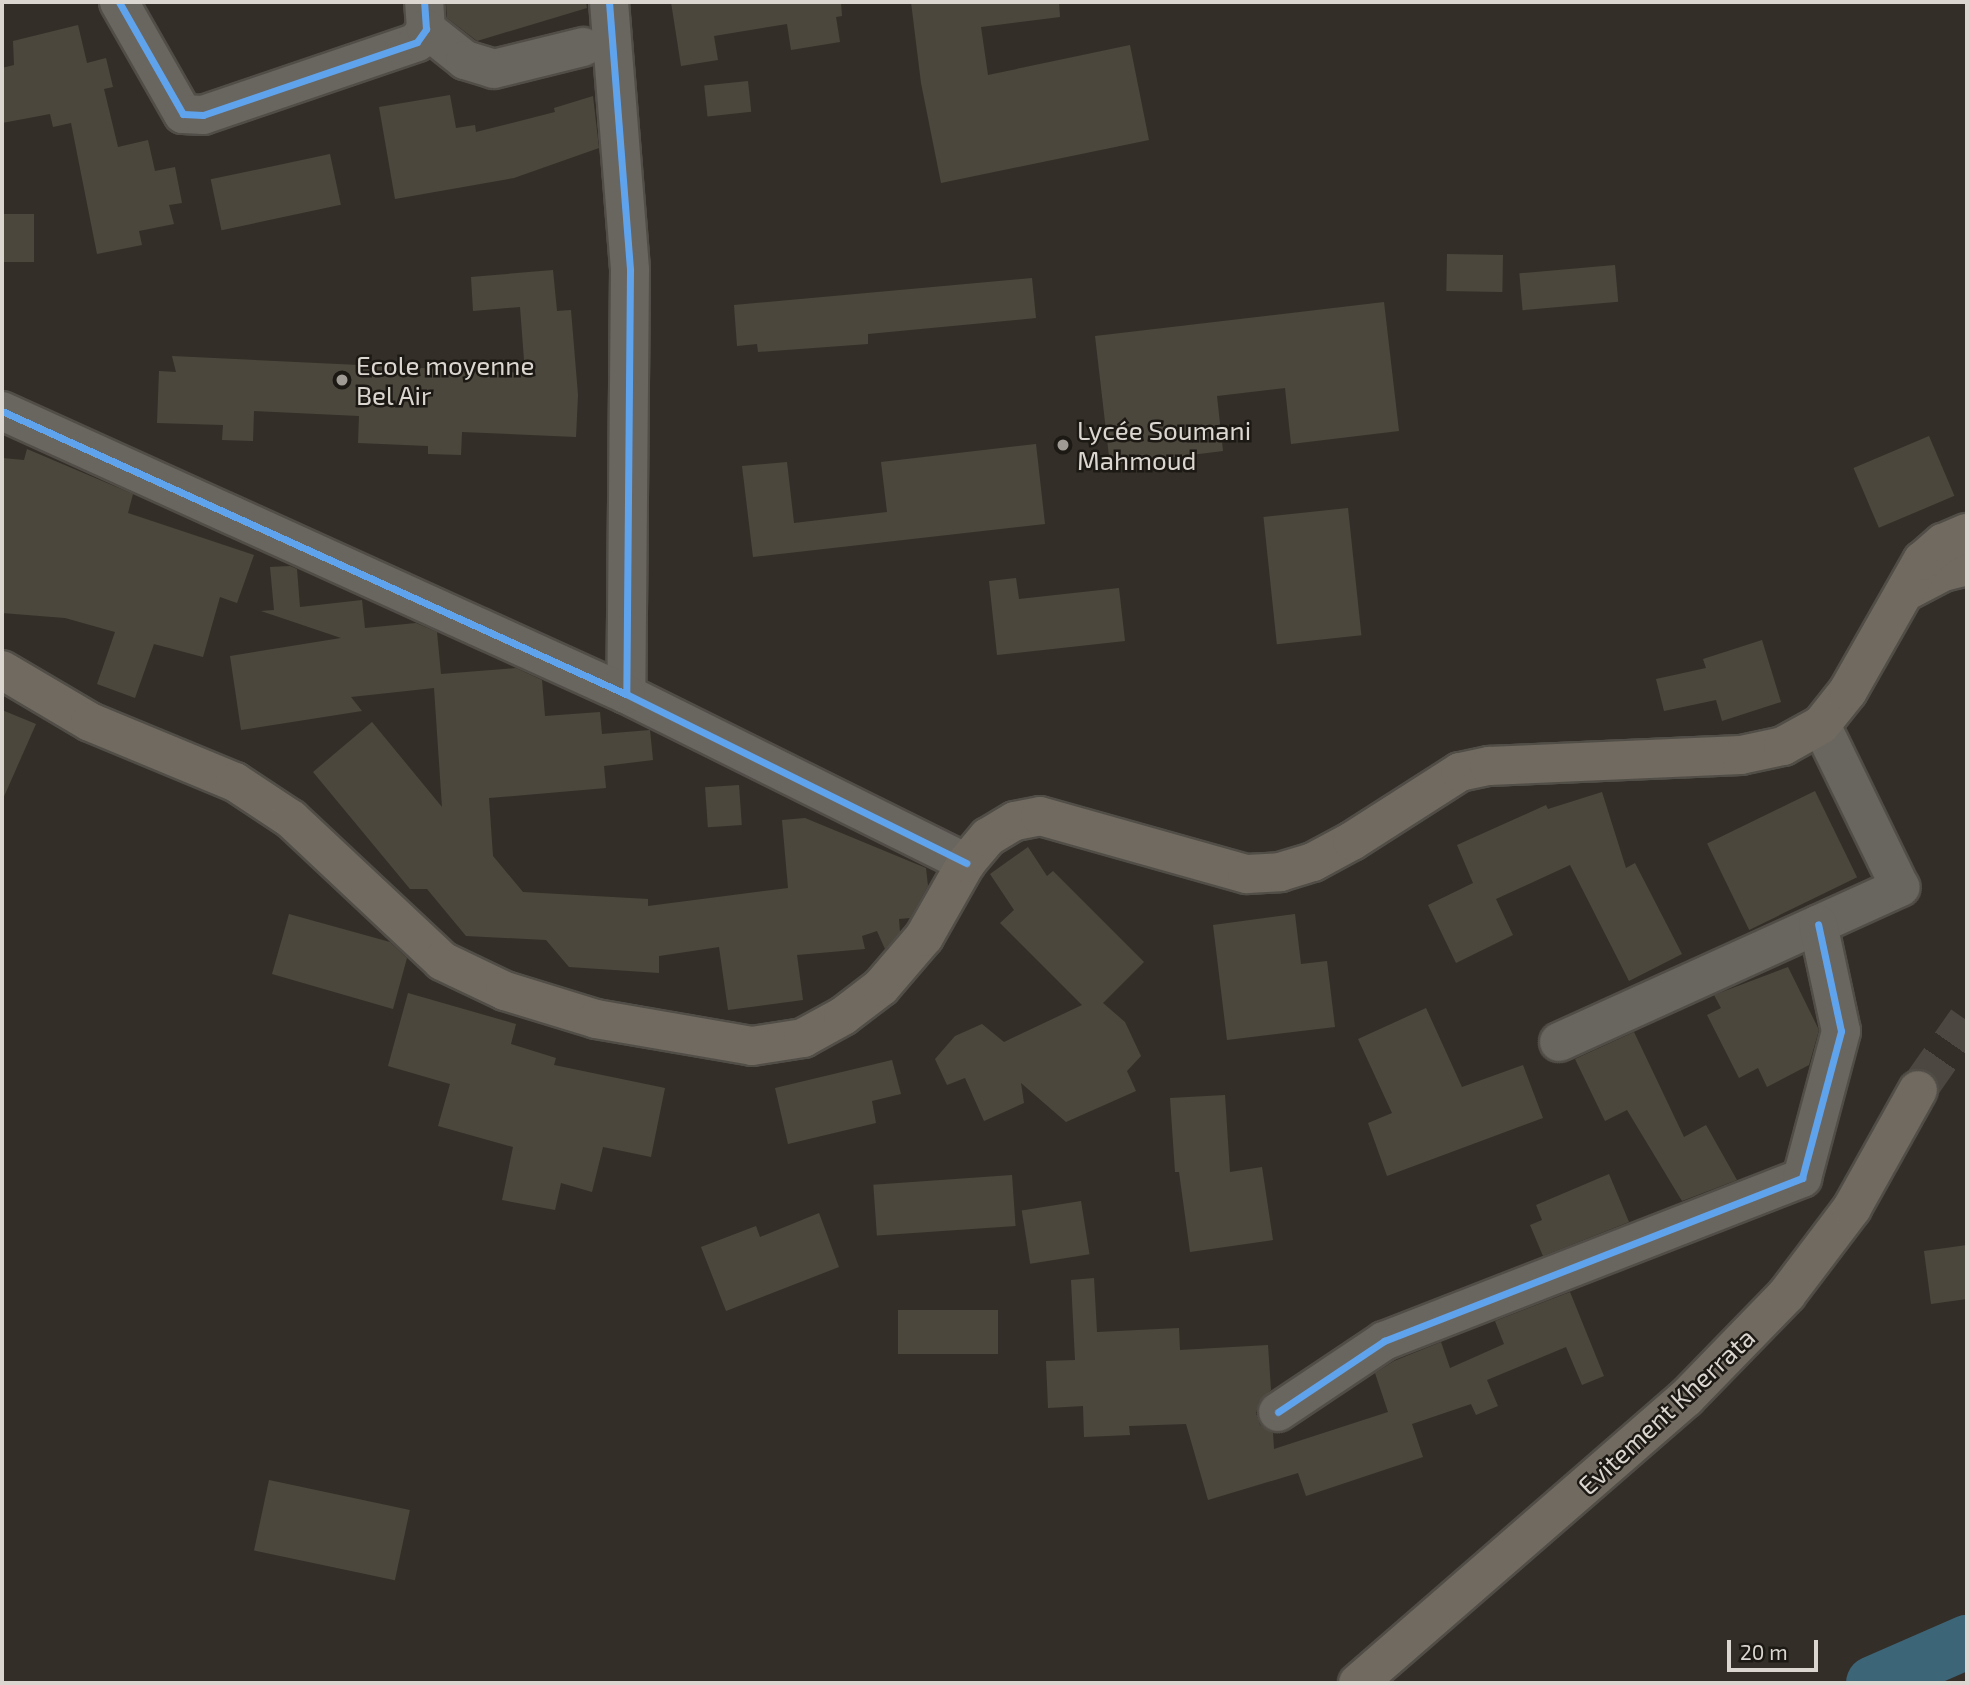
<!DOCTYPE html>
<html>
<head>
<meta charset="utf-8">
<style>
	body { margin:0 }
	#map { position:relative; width:1969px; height:1685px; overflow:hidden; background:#332f28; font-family:"Exo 2",sans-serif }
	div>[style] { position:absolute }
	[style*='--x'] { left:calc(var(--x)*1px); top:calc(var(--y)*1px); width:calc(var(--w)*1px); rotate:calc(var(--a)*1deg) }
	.river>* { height:54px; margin:-27px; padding:0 27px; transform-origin:27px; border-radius:27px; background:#3d6578 }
	.building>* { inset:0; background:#4c473d; transform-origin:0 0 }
	.major-tunnel>* { height:38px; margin-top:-19px; transform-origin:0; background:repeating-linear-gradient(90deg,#4c4841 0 38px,transparent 0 57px) }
	.roads { filter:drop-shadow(2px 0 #514d47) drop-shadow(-2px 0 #514d47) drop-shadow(0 2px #514d47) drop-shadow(0 -2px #514d47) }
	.minor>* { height:38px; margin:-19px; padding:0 19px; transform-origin:19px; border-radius:19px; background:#69655f }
	.major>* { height:38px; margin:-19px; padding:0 19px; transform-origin:19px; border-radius:19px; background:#716a60 }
	.cycleway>* { height:7px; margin:-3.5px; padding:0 3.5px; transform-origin:3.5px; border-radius:3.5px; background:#60a3ed }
	.dots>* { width:19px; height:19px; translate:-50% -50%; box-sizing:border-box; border:4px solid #1c1813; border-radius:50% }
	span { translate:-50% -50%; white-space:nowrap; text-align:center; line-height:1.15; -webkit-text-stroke:5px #1c1813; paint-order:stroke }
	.poi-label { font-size:26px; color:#dbd6cf }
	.left { translate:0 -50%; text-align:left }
	.street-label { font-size:26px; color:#dbd6cf }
	.frame { position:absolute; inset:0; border:4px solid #dbd6cf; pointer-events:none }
	.scale { position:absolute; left:1727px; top:1640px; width:91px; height:32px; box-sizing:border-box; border:4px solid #dbd6cf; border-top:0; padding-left:9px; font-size:21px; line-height:24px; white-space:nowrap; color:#dbd6cf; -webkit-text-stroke:5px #1c1813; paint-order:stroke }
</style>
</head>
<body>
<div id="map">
	<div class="river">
		<div style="--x:1873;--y:1683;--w:103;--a:-23.6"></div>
	</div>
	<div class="building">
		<div style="clip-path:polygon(446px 2px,586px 2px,587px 8px,477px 41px,447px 18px)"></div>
		<div style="clip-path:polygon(671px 2px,841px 2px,842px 16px,836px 17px,840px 42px,791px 50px,787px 24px,714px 36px,718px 60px,681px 66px)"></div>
		<div style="clip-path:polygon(911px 2px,1059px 2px,1060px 17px,981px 27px,988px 75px,1130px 45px,1149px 140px,941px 183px,921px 83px)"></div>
		<div style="clip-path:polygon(78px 25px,87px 63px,106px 58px,113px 87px,104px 89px,118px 147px,148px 140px,155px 171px,175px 167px,182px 203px,169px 205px,174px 224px,139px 231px,142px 245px,97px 254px,71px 123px,53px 127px,50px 114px,2px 123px,2px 68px,14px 65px,13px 41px)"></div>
		<div style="left:748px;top:81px;width:31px;height:44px;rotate:84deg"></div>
		<div style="clip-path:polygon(450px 95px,456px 128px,475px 125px,476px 132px,555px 112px,554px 108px,593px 96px,599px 148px,514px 178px,395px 199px,379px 107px)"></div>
		<div style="left:330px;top:154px;width:52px;height:122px;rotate:78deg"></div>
		<div style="left:2px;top:214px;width:32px;height:48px"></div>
		<div style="left:1447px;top:254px;width:56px;height:37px;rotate:1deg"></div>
		<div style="left:1615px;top:265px;width:37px;height:96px;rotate:85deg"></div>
		<div style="clip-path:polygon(553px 270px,557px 311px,571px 310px,578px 395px,576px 437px,462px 432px,461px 455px,428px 454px,428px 446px,358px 443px,359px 416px,254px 411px,253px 441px,222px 440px,223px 425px,157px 423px,159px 371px,176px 372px,172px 356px,525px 373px,520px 307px,473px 311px,471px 277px)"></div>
		<div style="clip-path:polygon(1032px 278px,1036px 318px,868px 334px,868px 344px,758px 352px,757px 344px,737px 346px,734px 305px)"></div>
		<div style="clip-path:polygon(1384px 302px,1399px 431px,1291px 444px,1285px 388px,1217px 396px,1223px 451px,1110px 465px,1095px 336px)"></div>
		<div style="left:1929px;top:436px;width:65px;height:82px;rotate:67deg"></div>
		<div style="clip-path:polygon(1036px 444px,1045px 524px,753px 557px,742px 466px,787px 462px,794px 523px,887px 512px,881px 462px)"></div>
		<div style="clip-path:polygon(27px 449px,133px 494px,128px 513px,254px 555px,237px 603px,220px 597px,203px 657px,154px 644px,135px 698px,97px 684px,115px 632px,65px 618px,2px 613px,2px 458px,24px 460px)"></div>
		<div style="left:1348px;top:508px;width:128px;height:85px;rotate:84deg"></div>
		<div style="clip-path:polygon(290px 566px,297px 569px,300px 607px,362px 600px,365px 628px,416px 623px,437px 632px,441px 674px,516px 668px,542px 680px,545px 716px,600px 712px,602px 734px,650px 730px,653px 760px,604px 766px,606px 788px,489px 798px,493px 856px,523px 892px,648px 899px,648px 906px,788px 888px,782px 820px,805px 818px,926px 868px,928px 886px,910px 918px,899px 919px,900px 932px,885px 949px,877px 931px,862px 936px,865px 949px,797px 955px,803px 1000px,728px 1010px,719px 947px,659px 956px,659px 973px,569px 967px,546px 940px,466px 936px,427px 889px,410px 889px,313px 772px,372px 722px,442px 807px,434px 688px,351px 697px,362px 711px,241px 730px,230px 656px,341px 638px,261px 611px,274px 610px,270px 567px)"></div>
		<div style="clip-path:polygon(1016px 578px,1019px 599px,1119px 588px,1125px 641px,997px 655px,989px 581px)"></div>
		<div style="clip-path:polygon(1762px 640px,1781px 702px,1722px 721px,1716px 700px,1664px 711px,1656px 679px,1706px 668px,1703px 659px)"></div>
		<div style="clip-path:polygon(2px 710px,36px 724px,2px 801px)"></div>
		<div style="left:739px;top:785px;width:40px;height:34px;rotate:86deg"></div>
		<div style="left:1815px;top:791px;width:96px;height:120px;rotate:64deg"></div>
		<div style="clip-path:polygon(1602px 792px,1626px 868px,1635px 863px,1682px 954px,1629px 981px,1570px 865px,1496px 899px,1513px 935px,1456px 963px,1428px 905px,1473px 883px,1457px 845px,1546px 805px,1548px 809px)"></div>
		<div style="clip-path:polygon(1028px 847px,1047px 876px,1053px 871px,1144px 962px,1103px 1003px,1125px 1022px,1141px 1056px,1127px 1071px,1136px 1091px,1066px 1122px,1021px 1083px,1024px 1103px,984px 1121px,965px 1078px,947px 1085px,935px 1059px,955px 1036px,982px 1024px,1004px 1042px,1082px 1005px,1000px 923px,1014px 910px,990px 874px)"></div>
		<div style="clip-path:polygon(289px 914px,390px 942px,407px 958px,393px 1009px,272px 974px)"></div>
		<div style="clip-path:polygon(1295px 914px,1301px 964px,1327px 961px,1335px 1027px,1227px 1040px,1213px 925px)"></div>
		<div style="clip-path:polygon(1788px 967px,1819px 1030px,1809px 1065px,1767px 1087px,1758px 1068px,1739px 1078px,1707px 1015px,1721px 1008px,1714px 995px)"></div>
		<div style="clip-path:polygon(408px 993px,516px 1024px,511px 1044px,556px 1058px,554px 1065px,665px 1088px,651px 1157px,603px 1147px,592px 1192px,561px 1183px,555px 1210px,502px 1200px,513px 1147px,438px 1126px,450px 1084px,388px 1066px)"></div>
		<div style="clip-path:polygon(1426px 1008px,1462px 1087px,1523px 1065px,1543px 1118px,1387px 1176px,1368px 1123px,1392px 1113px,1358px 1039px)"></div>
		<div style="clip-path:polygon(1634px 1032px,1684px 1137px,1706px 1125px,1737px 1180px,1682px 1201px,1627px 1110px,1605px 1121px,1575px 1059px)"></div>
		<div style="clip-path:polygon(892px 1060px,901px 1094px,872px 1101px,876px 1123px,788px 1144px,775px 1088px)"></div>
		<div style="clip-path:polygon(1225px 1095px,1230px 1172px,1262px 1167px,1273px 1240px,1190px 1252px,1179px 1172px,1175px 1172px,1170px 1098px)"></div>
		<div style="clip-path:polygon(1609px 1174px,1629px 1222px,1543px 1256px,1530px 1225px,1542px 1220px,1536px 1205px)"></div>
		<div style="left:1012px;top:1175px;width:51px;height:139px;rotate:86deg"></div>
		<div style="left:1081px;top:1201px;width:54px;height:60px;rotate:81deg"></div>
		<div style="clip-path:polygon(819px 1213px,839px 1267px,726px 1311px,701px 1247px,756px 1226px,760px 1237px)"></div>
		<div style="clip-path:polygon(1967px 1245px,1967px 1299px,1931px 1304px,1924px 1251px)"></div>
		<div style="clip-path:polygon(1094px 1278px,1097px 1332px,1179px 1328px,1180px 1350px,1268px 1345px,1271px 1390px,1259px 1402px,1256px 1413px,1260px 1425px,1273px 1433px,1274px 1449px,1388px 1412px,1375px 1373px,1394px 1361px,1441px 1342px,1450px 1368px,1504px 1344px,1495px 1321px,1570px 1292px,1604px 1376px,1582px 1385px,1566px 1347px,1487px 1380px,1498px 1406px,1476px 1415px,1471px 1404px,1412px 1424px,1423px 1457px,1306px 1496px,1298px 1473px,1208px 1500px,1186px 1424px,1129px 1426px,1130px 1435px,1084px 1437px,1083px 1406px,1048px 1408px,1046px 1361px,1075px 1360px,1071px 1280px)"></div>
		<div style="left:998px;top:1310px;width:44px;height:100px;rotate:90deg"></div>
		<div style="left:269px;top:1480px;width:144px;height:72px;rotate:12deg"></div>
	</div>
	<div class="major-tunnel">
		<div style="--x:1918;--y:1090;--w:85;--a:-55"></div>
	</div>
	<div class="roads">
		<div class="minor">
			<div style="--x:119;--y:2;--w:129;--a:60.3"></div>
			<div style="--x:183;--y:114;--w:20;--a:3"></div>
			<div style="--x:203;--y:115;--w:226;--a:-18.8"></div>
			<div style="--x:417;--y:42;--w:16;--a:-55"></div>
			<div style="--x:426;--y:29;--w:27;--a:-94"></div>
			<div style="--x:609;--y:2;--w:269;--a:85.5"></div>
			<div style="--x:630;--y:270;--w:424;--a:90.5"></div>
			<div style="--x:626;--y:694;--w:380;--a:26.4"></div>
			<div style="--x:426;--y:29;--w:50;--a:38.5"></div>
			<div style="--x:465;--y:60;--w:30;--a:17"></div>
			<div style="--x:494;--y:69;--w:92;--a:-13.9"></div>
			<div style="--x:2;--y:411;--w:685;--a:24.4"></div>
			<div style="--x:1559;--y:1042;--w:375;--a:-24.4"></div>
			<div style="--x:1900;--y:887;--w:180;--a:-116"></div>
			<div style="--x:1278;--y:1412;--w:128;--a:-33.8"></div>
			<div style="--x:1384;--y:1341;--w:449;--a:-21.3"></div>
			<div style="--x:1802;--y:1178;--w:152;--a:-75.1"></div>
			<div style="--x:1841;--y:1031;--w:109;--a:-102.1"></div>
		</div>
		<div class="major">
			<div style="--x:1907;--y:591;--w:41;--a:-27.8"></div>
			<div style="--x:1943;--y:572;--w:25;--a:-14"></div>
			<div style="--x:2;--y:670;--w:102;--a:30.6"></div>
			<div style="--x:90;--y:722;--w:157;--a:22.5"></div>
			<div style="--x:235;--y:782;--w:67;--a:33.5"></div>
			<div style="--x:291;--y:819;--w:207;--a:43.2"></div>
			<div style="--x:442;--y:961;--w:70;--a:25.5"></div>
			<div style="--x:505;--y:991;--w:95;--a:17.1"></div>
			<div style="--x:596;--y:1019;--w:158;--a:9.8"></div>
			<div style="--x:752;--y:1046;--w:52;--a:-8.9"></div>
			<div style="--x:803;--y:1038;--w:46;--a:-28.8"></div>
			<div style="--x:843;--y:1016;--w:48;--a:-37.3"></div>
			<div style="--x:881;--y:987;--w:66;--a:-49.3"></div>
			<div style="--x:924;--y:937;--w:85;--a:-60.4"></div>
			<div style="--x:966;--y:863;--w:34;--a:-50"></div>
			<div style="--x:988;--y:837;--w:31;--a:-31"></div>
			<div style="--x:1015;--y:821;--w:25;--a:-11"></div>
			<div style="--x:1040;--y:816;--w:215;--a:15.7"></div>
			<div style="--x:1247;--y:874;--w:33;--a:-3"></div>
			<div style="--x:1280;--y:872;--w:34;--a:-17"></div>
			<div style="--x:1313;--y:862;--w:44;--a:-28.3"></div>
			<div style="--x:1352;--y:841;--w:128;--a:-32.6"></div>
			<div style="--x:1460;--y:772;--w:30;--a:-12"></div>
			<div style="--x:1489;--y:766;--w:252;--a:-2.5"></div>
			<div style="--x:1741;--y:755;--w:43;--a:-12.1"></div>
			<div style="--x:1783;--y:746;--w:43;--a:-28.9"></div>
			<div style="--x:1821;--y:725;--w:43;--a:-51.5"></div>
			<div style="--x:1848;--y:691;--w:150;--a:-60.4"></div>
			<div style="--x:1922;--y:561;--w:28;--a:-41"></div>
			<div style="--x:1943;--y:543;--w:26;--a:-23"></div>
			<div style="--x:1358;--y:1683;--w:435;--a:-41"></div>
			<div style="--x:1686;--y:1398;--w:145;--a:-45.8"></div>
			<div style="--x:1787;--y:1294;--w:108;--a:-52.9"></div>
			<div style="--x:1852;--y:1208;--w:135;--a:-60.8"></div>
		</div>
	</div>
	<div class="cycleway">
		<div style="--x:119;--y:2;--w:129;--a:60.3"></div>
		<div style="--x:183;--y:114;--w:20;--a:3"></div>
		<div style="--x:203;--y:115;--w:226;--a:-18.8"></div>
		<div style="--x:417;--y:42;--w:16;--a:-55"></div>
		<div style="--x:426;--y:29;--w:27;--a:-94"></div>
		<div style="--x:609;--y:2;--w:269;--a:85.5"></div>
		<div style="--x:630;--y:270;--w:424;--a:90.5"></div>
		<div style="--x:626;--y:694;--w:380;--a:26.4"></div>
		<div style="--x:2;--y:411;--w:685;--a:24.4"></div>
		<div style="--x:1278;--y:1412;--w:128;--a:-33.8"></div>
		<div style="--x:1384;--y:1341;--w:449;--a:-21.3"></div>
		<div style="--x:1802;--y:1178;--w:152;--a:-75.1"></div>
		<div style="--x:1841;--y:1031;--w:109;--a:-102.1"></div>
	</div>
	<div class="dots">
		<div style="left:342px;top:380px;background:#a09c95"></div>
		<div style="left:1063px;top:445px;background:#a09c95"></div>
	</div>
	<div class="poi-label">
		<span class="left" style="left:356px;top:380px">Ecole moyenne<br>Bel Air</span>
		<span class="left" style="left:1077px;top:445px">Lycée Soumani<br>Mahmoud</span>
	</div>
	<div class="street-label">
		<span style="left:1666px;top:1411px;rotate:-43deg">Evitement Kherrata</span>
	</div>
	<div class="frame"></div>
	<div class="scale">20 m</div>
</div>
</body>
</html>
